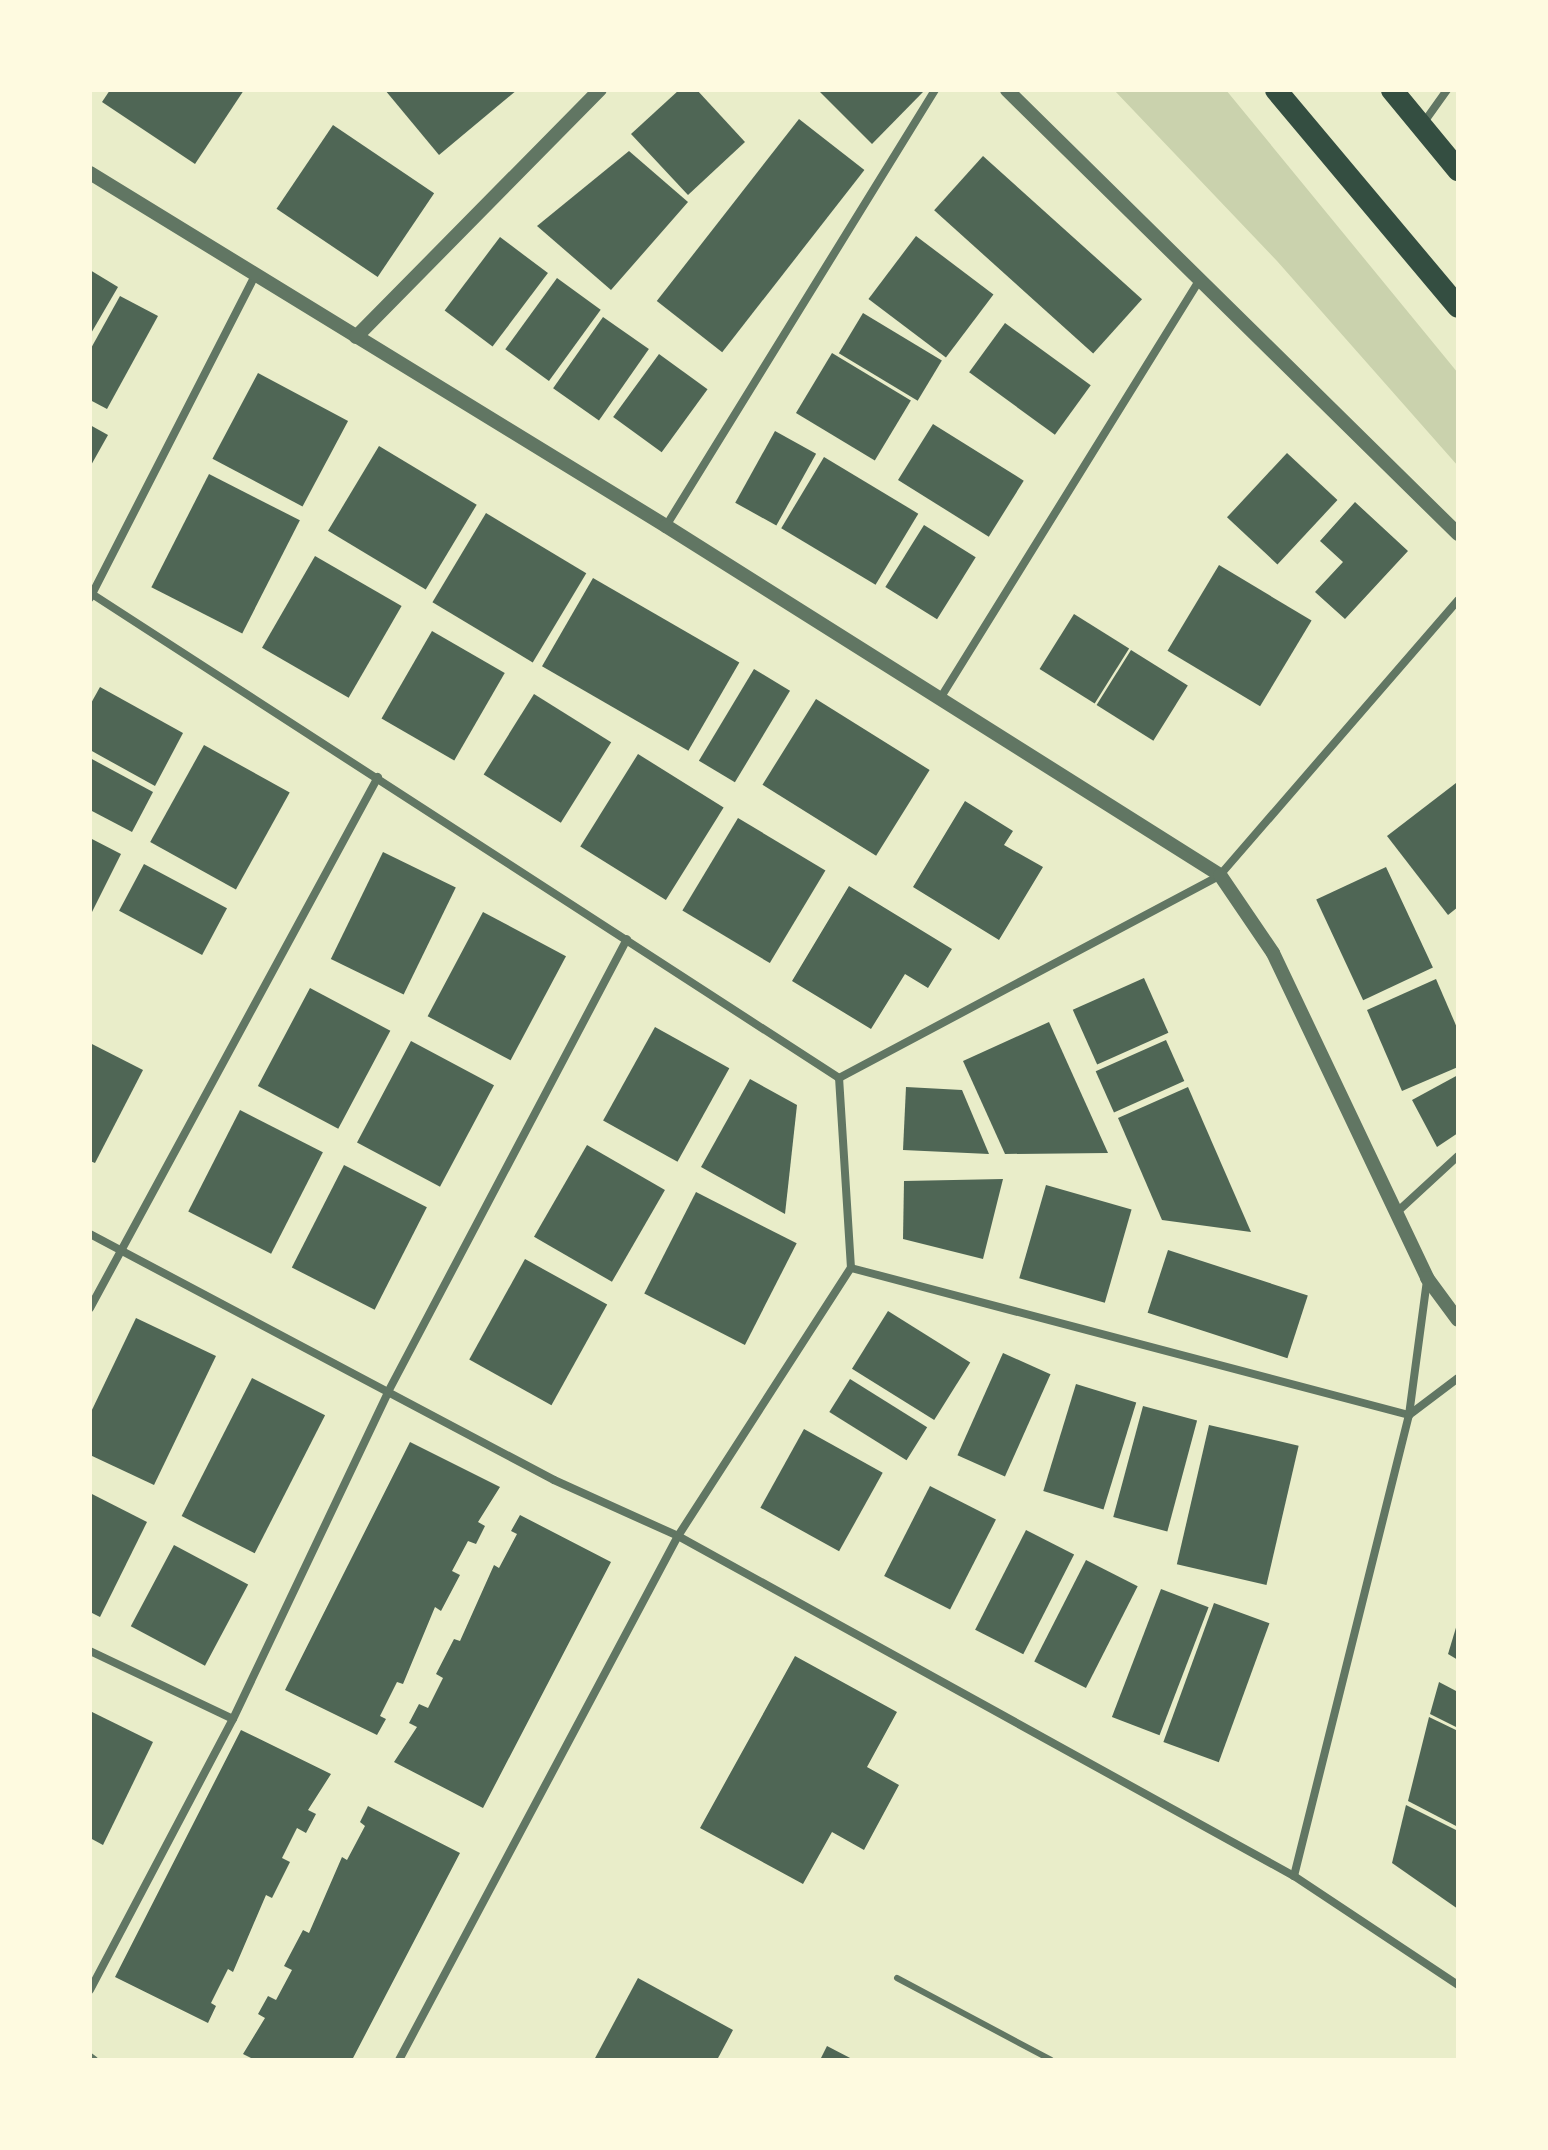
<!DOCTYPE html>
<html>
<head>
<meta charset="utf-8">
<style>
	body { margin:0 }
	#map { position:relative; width:1548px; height:2150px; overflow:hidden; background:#e9edc9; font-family:Cabin,sans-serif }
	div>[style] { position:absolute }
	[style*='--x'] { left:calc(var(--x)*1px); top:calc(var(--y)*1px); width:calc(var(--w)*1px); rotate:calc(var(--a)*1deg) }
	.green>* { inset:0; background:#cad2ad }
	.building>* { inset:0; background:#4f6655; transform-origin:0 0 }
	.service>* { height:6px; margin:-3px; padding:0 3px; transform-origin:3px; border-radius:3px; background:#617663 }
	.minor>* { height:8px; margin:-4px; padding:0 4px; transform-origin:4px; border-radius:4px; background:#617663 }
	.tertiary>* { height:14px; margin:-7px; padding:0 7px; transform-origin:7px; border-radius:7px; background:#617663 }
	.trunk>* { height:22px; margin:-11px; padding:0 11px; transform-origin:11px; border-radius:11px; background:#344e41 }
	span { translate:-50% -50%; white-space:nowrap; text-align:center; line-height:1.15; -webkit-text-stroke:8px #fefae0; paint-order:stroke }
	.frame { position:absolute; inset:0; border:92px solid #fefae0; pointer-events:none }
</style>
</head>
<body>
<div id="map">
	<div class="green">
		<div style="clip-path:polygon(1114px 90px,1226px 90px,1458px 373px,1458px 466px,1277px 261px)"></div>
	</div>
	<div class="building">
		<div style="clip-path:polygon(110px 90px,244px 90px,195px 164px,102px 102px)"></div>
		<div style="clip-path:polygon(385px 90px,517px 90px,439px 155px)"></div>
		<div style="clip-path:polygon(679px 90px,697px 90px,745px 142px,688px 195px,631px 134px)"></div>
		<div style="clip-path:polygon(818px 90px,922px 90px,923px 92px,872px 144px)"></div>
		<div style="left:799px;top:119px;width:83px;height:231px;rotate:38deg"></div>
		<div style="left:333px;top:125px;width:122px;height:101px;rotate:34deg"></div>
		<div style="clip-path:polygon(629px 151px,688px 202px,611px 290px,537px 226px)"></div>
		<div style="left:983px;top:156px;width:214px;height:73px;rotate:42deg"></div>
		<div style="left:916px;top:236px;width:97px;height:79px;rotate:37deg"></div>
		<div style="left:500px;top:237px;width:60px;height:92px;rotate:37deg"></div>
		<div style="clip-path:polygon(90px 270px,118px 287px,90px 335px)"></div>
		<div style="left:557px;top:278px;width:54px;height:88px;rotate:36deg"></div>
		<div style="clip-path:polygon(120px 296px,158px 316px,107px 409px,90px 400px,90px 350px)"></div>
		<div style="left:863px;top:313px;width:92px;height:47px;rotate:31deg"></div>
		<div style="left:603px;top:317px;width:56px;height:87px;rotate:35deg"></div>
		<div style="left:1005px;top:323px;width:106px;height:61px;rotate:36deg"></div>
		<div style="left:832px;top:353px;width:92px;height:70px;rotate:31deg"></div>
		<div style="left:659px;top:354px;width:60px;height:78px;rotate:36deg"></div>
		<div style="left:258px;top:373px;width:102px;height:97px;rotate:28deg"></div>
		<div style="left:933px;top:424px;width:107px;height:66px;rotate:32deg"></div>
		<div style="clip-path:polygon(90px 425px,108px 435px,90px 467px)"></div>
		<div style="left:775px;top:431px;width:47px;height:82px;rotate:29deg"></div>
		<div style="left:379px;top:446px;width:114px;height:99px;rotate:31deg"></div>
		<div style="left:1287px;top:453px;width:69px;height:88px;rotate:43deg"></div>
		<div style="left:824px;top:457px;width:110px;height:83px;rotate:31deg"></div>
		<div style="left:209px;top:474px;width:102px;height:127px;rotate:27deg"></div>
		<div style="clip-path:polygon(1355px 502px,1408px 551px,1345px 619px,1315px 592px,1343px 562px,1320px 541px)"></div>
		<div style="left:486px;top:513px;width:117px;height:104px;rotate:31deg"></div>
		<div style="left:924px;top:525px;width:61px;height:73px;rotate:32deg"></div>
		<div style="left:315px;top:556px;width:100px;height:106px;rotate:30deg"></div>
		<div style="left:1219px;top:565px;width:108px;height:100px;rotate:31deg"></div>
		<div style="left:593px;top:578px;width:169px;height:102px;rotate:30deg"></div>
		<div style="left:1074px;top:614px;width:65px;height:65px;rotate:32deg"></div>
		<div style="left:432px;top:631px;width:84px;height:101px;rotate:30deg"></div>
		<div style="left:1131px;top:650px;width:67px;height:65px;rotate:32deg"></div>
		<div style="left:754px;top:669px;width:42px;height:107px;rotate:31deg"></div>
		<div style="clip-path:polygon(100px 687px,183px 733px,155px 786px,90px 750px,90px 705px)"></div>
		<div style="left:534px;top:694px;width:91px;height:95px;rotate:32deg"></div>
		<div style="left:816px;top:699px;width:134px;height:101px;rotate:32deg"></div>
		<div style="left:204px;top:745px;width:98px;height:111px;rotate:29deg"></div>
		<div style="left:638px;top:754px;width:101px;height:109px;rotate:32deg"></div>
		<div style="clip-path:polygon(90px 758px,153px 792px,132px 832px,90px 810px)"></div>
		<div style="clip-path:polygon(1456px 783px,1458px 907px,1448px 915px,1387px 836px)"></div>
		<div style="clip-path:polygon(965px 801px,1013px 831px,1004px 845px,1043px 867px,999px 940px,913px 887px)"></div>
		<div style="left:738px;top:818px;width:102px;height:108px;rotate:31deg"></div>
		<div style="clip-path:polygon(90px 838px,121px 854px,90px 916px)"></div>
		<div style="left:383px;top:852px;width:81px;height:119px;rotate:26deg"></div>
		<div style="left:144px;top:864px;width:94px;height:53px;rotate:28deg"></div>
		<div style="left:1386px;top:867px;width:111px;height:77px;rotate:65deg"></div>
		<div style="clip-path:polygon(849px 886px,952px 949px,928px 988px,905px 974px,871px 1029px,792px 981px)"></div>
		<div style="left:483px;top:912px;width:94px;height:118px;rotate:28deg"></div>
		<div style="left:1144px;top:978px;width:60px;height:78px;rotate:66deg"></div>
		<div style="clip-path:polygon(1436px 979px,1458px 1030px,1458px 1067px,1402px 1091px,1367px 1010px)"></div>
		<div style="left:310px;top:988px;width:91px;height:111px;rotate:28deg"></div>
		<div style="clip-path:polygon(1049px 1022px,1108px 1153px,1005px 1154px,963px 1061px)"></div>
		<div style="left:655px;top:1027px;width:85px;height:107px;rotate:29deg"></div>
		<div style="left:1166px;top:1040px;width:45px;height:77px;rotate:66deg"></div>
		<div style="left:411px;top:1041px;width:94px;height:115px;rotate:28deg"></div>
		<div style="clip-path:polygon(90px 1043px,143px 1070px,95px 1163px,90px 1161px)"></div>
		<div style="clip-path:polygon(1458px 1075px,1458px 1133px,1437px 1147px,1412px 1100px)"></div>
		<div style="clip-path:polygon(750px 1079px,797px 1105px,785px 1214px,701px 1167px)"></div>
		<div style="clip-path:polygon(906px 1087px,962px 1090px,989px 1154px,903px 1150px)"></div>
		<div style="clip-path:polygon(1188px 1087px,1251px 1232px,1162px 1220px,1118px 1118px)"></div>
		<div style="left:240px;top:1110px;width:93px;height:114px;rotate:27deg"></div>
		<div style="left:587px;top:1145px;width:90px;height:106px;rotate:30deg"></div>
		<div style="left:344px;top:1165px;width:93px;height:115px;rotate:27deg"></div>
		<div style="clip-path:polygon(1003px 1179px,983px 1259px,903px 1239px,904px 1181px)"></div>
		<div style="left:1046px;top:1185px;width:89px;height:97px;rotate:16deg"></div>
		<div style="left:696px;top:1192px;width:113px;height:114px;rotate:27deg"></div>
		<div style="left:1168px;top:1250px;width:147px;height:66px;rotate:18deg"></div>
		<div style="left:525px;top:1259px;width:94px;height:115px;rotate:29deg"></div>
		<div style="left:888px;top:1311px;width:97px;height:68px;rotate:32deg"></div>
		<div style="clip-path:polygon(136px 1318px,216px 1356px,154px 1485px,90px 1455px,90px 1414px)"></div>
		<div style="left:1003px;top:1353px;width:52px;height:112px;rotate:24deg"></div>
		<div style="left:252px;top:1378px;width:82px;height:155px;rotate:27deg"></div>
		<div style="left:850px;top:1379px;width:91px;height:39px;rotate:32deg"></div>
		<div style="left:1076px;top:1384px;width:63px;height:112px;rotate:17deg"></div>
		<div style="left:1143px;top:1406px;width:56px;height:115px;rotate:15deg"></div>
		<div style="left:1209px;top:1425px;width:92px;height:143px;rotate:13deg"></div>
		<div style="left:804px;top:1429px;width:90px;height:90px;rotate:29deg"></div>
		<div style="clip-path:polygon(410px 1442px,500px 1487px,478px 1522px,485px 1526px,476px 1544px,468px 1541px,452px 1571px,460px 1575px,441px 1611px,435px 1607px,403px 1684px,397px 1682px,380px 1716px,386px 1719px,377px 1735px,285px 1690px)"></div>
		<div style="left:930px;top:1486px;width:74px;height:101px;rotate:27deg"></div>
		<div style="clip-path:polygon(90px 1493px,147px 1522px,100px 1617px,90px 1612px)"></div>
		<div style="clip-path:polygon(520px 1515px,611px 1562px,483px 1808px,394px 1762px,417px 1727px,409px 1723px,419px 1704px,428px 1708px,443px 1678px,436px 1674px,454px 1639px,460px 1641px,494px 1565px,499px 1568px,517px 1534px,511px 1531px)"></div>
		<div style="left:1026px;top:1530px;width:54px;height:112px;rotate:27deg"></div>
		<div style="left:174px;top:1545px;width:84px;height:92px;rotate:28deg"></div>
		<div style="left:1086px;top:1560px;width:58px;height:114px;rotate:27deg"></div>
		<div style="left:1161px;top:1589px;width:51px;height:137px;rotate:21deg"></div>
		<div style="left:1214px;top:1603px;width:59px;height:148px;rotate:20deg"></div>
		<div style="clip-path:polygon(1458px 1621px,1458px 1660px,1448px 1654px)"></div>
		<div style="clip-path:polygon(795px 1656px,897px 1712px,867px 1767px,899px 1785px,864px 1850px,832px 1832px,803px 1884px,700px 1828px)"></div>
		<div style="clip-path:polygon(1439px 1682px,1458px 1692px,1458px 1728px,1430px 1714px)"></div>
		<div style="clip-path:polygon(90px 1711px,153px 1742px,103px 1845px,90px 1838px)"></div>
		<div style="clip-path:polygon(1429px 1717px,1458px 1731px,1458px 1827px,1408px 1801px)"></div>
		<div style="clip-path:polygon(241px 1730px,331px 1774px,308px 1810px,316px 1814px,306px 1833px,297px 1828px,282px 1858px,290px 1862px,272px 1898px,266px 1895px,233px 1972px,228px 1969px,211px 2003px,216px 2006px,208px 2023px,115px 1977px)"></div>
		<div style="clip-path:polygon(1406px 1805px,1458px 1831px,1458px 1909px,1392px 1863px)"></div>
		<div style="clip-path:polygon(368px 1806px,460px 1853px,352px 2060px,255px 2060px,243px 2054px,265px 2018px,258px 2014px,268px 1996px,276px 2000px,292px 1970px,284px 1966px,303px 1930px,309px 1933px,342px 1857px,347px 1860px,365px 1826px,360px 1822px)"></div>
		<div style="clip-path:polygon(638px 1978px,733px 2030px,717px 2060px,594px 2060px)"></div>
		<div style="clip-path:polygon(827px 2046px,854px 2060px,820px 2060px)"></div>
	</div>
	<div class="service">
		<div style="--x:897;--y:1978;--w:174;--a:28"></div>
	</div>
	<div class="minor">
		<div style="--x:1422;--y:125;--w:43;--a:-54.5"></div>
		<div style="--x:666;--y:526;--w:512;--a:-58.33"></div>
		<div style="--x:92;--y:594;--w:890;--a:32.94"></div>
		<div style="--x:90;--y:598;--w:363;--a:-62.9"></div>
		<div style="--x:941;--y:697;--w:491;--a:-58.2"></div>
		<div style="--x:839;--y:1078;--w:432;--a:-28"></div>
		<div style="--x:1220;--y:875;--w:364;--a:-49.1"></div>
		<div style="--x:1396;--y:1213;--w:84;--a:-42.6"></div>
		<div style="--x:90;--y:1234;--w:525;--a:27.93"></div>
		<div style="--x:554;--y:1480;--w:136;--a:24.3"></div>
		<div style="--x:678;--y:1536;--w:704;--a:28.9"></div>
		<div style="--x:1294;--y:1876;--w:197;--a:33.6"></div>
		<div style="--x:851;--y:1268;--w:577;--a:14.76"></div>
		<div style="--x:90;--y:1308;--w:604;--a:-61.53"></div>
		<div style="--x:1409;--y:1415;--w:61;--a:-37.1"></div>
		<div style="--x:90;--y:1651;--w:158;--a:25.4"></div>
		<div style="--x:1294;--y:1876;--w:475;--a:-76"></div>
		<div style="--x:1409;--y:1415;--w:136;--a:-82.4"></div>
		<div style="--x:90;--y:1990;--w:306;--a:-62.2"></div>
		<div style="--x:233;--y:1719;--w:362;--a:-64.6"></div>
		<div style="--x:388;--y:1392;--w:512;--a:-62.18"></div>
		<div style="--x:90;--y:2057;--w:5;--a:37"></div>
		<div style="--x:399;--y:2060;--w:594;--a:-61.97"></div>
		<div style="--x:678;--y:1536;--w:319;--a:-57.2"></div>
		<div style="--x:851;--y:1268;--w:190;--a:-93.6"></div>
	</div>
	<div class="tertiary">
		<div style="--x:1007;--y:90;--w:633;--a:44.55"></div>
		<div style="--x:90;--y:173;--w:676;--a:31.5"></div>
		<div style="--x:666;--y:526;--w:655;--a:32.21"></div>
		<div style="--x:1220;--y:875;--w:94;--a:55.8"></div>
		<div style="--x:1273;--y:953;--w:360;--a:64.6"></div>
		<div style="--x:1427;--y:1278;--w:52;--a:53.6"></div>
		<div style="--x:356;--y:337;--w:347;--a:-45.4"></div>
	</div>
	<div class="trunk">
		<div style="--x:1276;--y:90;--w:283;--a:50"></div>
		<div style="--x:1392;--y:90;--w:104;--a:50.5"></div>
	</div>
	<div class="frame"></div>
</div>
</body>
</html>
